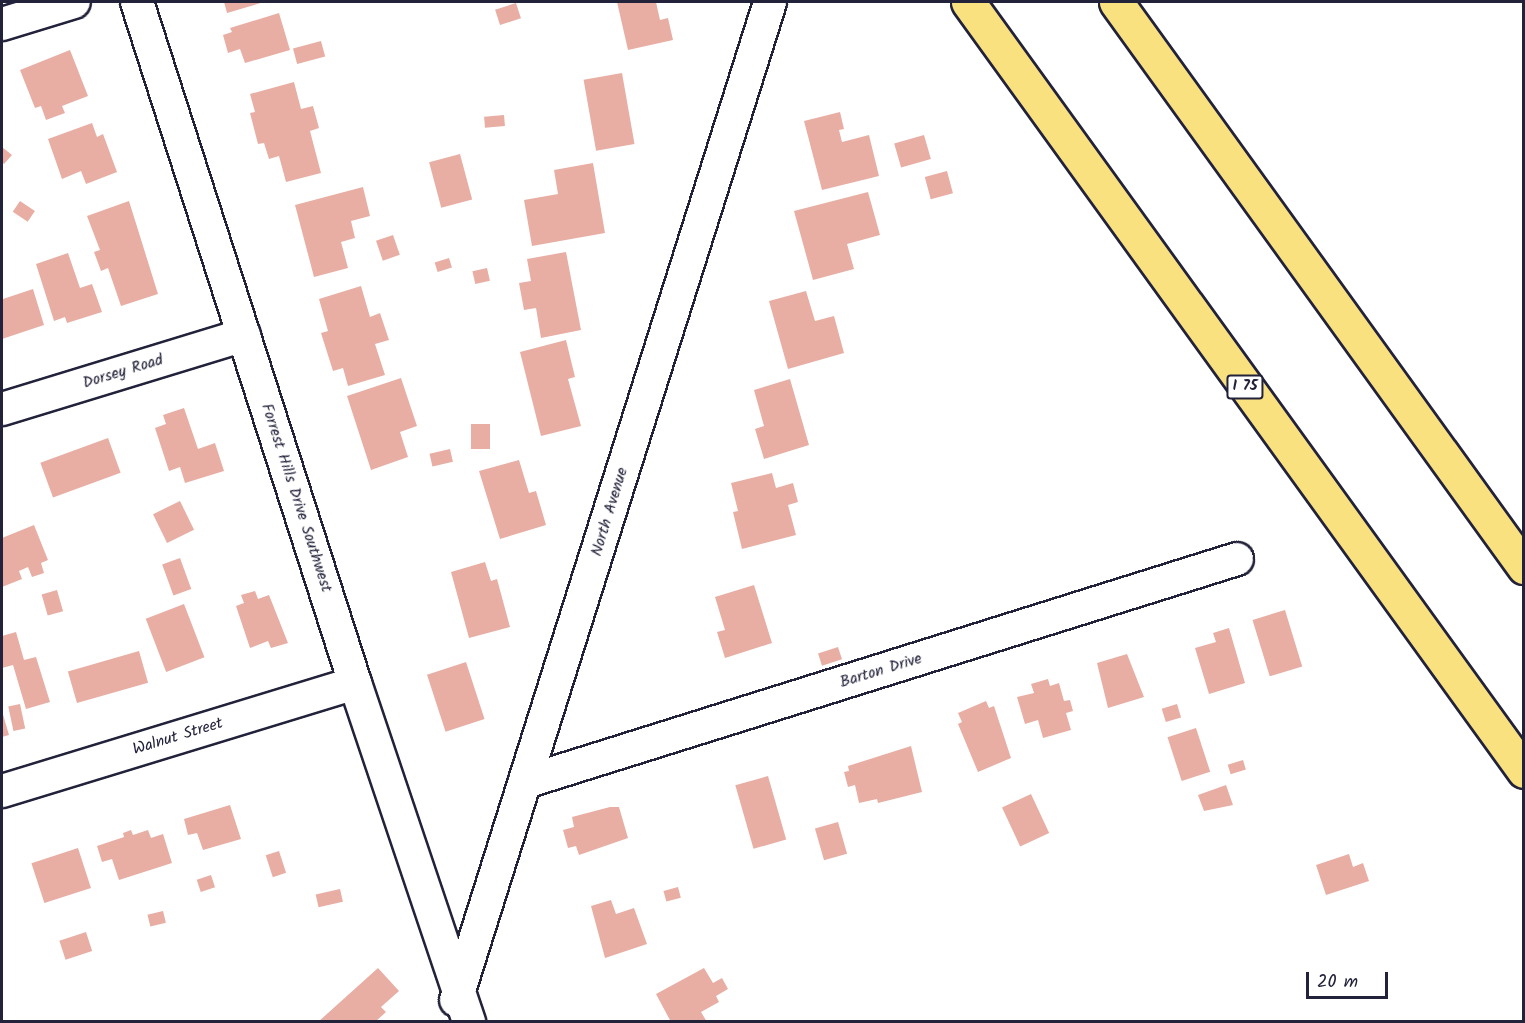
<!DOCTYPE html>
<html>
<head>
<meta charset="utf-8">
<style>
	body { margin:0 }
	#map { position:relative; width:1525px; height:1023px; overflow:hidden; background:#fff; font-family:Kalam,sans-serif }
	div>[style] { position:absolute }
	[style*='--x'] { left:calc(var(--x)*1px); top:calc(var(--y)*1px); width:calc(var(--w)*1px); rotate:calc(var(--a)*1deg) }
	.building>* { inset:0; background:#e8aea4; transform-origin:0 0 }
	.roads { filter:drop-shadow(2px 0 #22223b) drop-shadow(-2px 0 #22223b) drop-shadow(0 2px #22223b) drop-shadow(0 -2px #22223b) }
	.minor>* { height:32px; margin:-16px; padding:0 16px; transform-origin:16px; border-radius:16px; background:#fff }
	.motorway>* { height:33px; margin:-16.5px; padding:0 16.5px; transform-origin:16.5px; border-radius:16.5px; background:#fae180 }
	span { translate:-50% -50%; white-space:nowrap; text-align:center; line-height:1.15; -webkit-text-stroke:6px #fff; paint-order:stroke }
	.shield-label span { padding:2px 4px; background:#fff; border:2px solid; border-radius:4px; -webkit-text-stroke-width:0 }
	.shield-label { font-size:15px; color:#22223b; font-weight:700 }
	.street-label { font-size:16px; color:#22223b }
	.frame { position:absolute; inset:0; border:3px solid #22223b; pointer-events:none }
	.scale { position:absolute; left:1306px; top:972px; width:82px; height:27px; box-sizing:border-box; border:3px solid #22223b; border-top:0; padding-left:8px; font-size:18px; line-height:21px; white-space:nowrap; color:#22223b; -webkit-text-stroke:4px #fff; paint-order:stroke }
</style>
</head>
<body>
<div id="map">
	<div class="building">
		<div style="clip-path:polygon(224px 2px,264px 2px,227px 13px)"></div>
		<div style="clip-path:polygon(617px 2px,656px 2px,660px 20px,668px 18px,673px 40px,628px 50px)"></div>
		<div style="left:516px;top:3px;width:16px;height:22px;rotate:72deg"></div>
		<div style="clip-path:polygon(279px 13px,290px 50px,245px 63px,240px 49px,228px 53px,223px 35px,232px 32px,230px 28px)"></div>
		<div style="left:321px;top:41px;width:16px;height:29px;rotate:75deg"></div>
		<div style="clip-path:polygon(70px 50px,88px 96px,62px 106px,65px 113px,46px 120px,41px 106px,35px 108px,20px 70px)"></div>
		<div style="left:622px;top:73px;width:72px;height:39px;rotate:80deg"></div>
		<div style="clip-path:polygon(294px 82px,301px 109px,313px 106px,319px 128px,310px 131px,321px 173px,286px 182px,279px 156px,269px 159px,264px 143px,258px 144px,250px 113px,255px 112px,250px 94px)"></div>
		<div style="clip-path:polygon(840px 112px,844px 129px,839px 130px,842px 142px,869px 135px,879px 176px,822px 190px,804px 121px)"></div>
		<div style="left:504px;top:115px;width:11px;height:20px;rotate:85deg"></div>
		<div style="clip-path:polygon(92px 123px,97px 137px,103px 134px,117px 172px,86px 184px,81px 171px,62px 179px,48px 139px)"></div>
		<div style="left:924px;top:135px;width:25px;height:31px;rotate:74deg"></div>
		<div style="clip-path:polygon(2px 147px,12px 155px,4px 164px,2px 162px)"></div>
		<div style="left:460px;top:154px;width:47px;height:32px;rotate:75deg"></div>
		<div style="clip-path:polygon(593px 163px,605px 233px,532px 246px,524px 200px,558px 194px,554px 170px)"></div>
		<div style="left:947px;top:171px;width:23px;height:23px;rotate:75deg"></div>
		<div style="clip-path:polygon(363px 187px,370px 216px,351px 221px,355px 238px,341px 242px,348px 268px,314px 277px,295px 205px)"></div>
		<div style="clip-path:polygon(868px 192px,880px 235px,847px 244px,854px 269px,813px 280px,794px 211px)"></div>
		<div style="left:20px;top:201px;width:18px;height:13px;rotate:34deg"></div>
		<div style="clip-path:polygon(129px 201px,158px 294px,121px 306px,108px 268px,101px 271px,94px 252px,100px 250px,87px 216px)"></div>
		<div style="left:393px;top:235px;width:21px;height:18px;rotate:71deg"></div>
		<div style="clip-path:polygon(566px 252px,581px 330px,541px 338px,536px 308px,524px 310px,519px 283px,531px 281px,527px 259px)"></div>
		<div style="clip-path:polygon(68px 253px,80px 288px,92px 284px,102px 312px,67px 323px,65px 317px,54px 321px,36px 264px)"></div>
		<div style="left:449px;top:258px;width:10px;height:15px;rotate:73deg"></div>
		<div style="left:487px;top:268px;width:13px;height:15px;rotate:77deg"></div>
		<div style="clip-path:polygon(361px 286px,370px 317px,380px 313px,389px 340px,375px 344px,385px 375px,348px 386px,343px 368px,333px 371px,321px 333px,328px 331px,319px 299px)"></div>
		<div style="clip-path:polygon(33px 289px,44px 325px,2px 339px,2px 295px,3px 299px)"></div>
		<div style="clip-path:polygon(806px 291px,815px 321px,834px 316px,844px 353px,788px 369px,769px 301px)"></div>
		<div style="clip-path:polygon(566px 340px,575px 377px,568px 379px,581px 426px,541px 436px,520px 352px)"></div>
		<div style="clip-path:polygon(401px 378px,417px 426px,400px 432px,408px 457px,371px 470px,347px 396px)"></div>
		<div style="clip-path:polygon(790px 379px,809px 445px,764px 459px,755px 429px,764px 426px,754px 390px)"></div>
		<div style="clip-path:polygon(184px 408px,198px 449px,215px 443px,224px 471px,185px 483px,180px 467px,169px 471px,155px 428px,166px 424px,163px 415px)"></div>
		<div style="left:471px;top:424px;width:19px;height:25px"></div>
		<div style="left:108px;top:438px;width:37px;height:72px;rotate:70deg"></div>
		<div style="left:450px;top:449px;width:13px;height:21px;rotate:77deg"></div>
		<div style="clip-path:polygon(519px 460px,529px 493px,536px 491px,546px 525px,500px 539px,479px 471px)"></div>
		<div style="clip-path:polygon(772px 473px,776px 488px,793px 483px,798px 502px,788px 505px,796px 535px,742px 549px,733px 512px,738px 511px,731px 483px)"></div>
		<div style="left:180px;top:501px;width:32px;height:30px;rotate:64deg"></div>
		<div style="clip-path:polygon(34px 525px,48px 560px,41px 563px,44px 573px,32px 577px,28px 567px,19px 571px,22px 579px,2px 587px,2px 538px)"></div>
		<div style="left:180px;top:558px;width:33px;height:19px;rotate:70deg"></div>
		<div style="clip-path:polygon(485px 562px,491px 581px,497px 579px,510px 627px,469px 638px,451px 572px)"></div>
		<div style="clip-path:polygon(754px 585px,772px 643px,725px 658px,717px 632px,725px 630px,715px 597px)"></div>
		<div style="left:57px;top:590px;width:22px;height:16px;rotate:74deg"></div>
		<div style="clip-path:polygon(255px 591px,258px 599px,269px 595px,288px 643px,271px 648px,268px 641px,250px 648px,236px 606px,244px 603px,241px 595px)"></div>
		<div style="left:184px;top:604px;width:57px;height:41px;rotate:69deg"></div>
		<div style="left:1285px;top:610px;width:59px;height:34px;rotate:73deg"></div>
		<div style="clip-path:polygon(1229px 628px,1245px 683px,1209px 694px,1195px 648px,1216px 642px,1213px 633px)"></div>
		<div style="clip-path:polygon(16px 632px,24px 660px,36px 657px,50px 702px,26px 709px,13px 665px,2px 668px,2px 636px)"></div>
		<div style="left:838px;top:647px;width:13px;height:21px;rotate:72deg"></div>
		<div style="left:139px;top:651px;width:33px;height:74px;rotate:74deg"></div>
		<div style="clip-path:polygon(1127px 654px,1144px 697px,1108px 708px,1097px 663px)"></div>
		<div style="left:466px;top:662px;width:60px;height:41px;rotate:72deg"></div>
		<div style="clip-path:polygon(1048px 679px,1050px 686px,1059px 683px,1064px 701px,1070px 700px,1073px 711px,1066px 713px,1071px 730px,1043px 738px,1038px 720px,1025px 724px,1017px 697px,1034px 693px,1031px 684px)"></div>
		<div style="clip-path:polygon(986px 701px,989px 708px,994px 706px,1011px 758px,978px 772px,958px 724px,962px 722px,958px 713px)"></div>
		<div style="left:20px;top:704px;width:25px;height:12px;rotate:78deg"></div>
		<div style="left:1177px;top:704px;width:14px;height:16px;rotate:73deg"></div>
		<div style="clip-path:polygon(2px 711px,9px 735px,2px 737px)"></div>
		<div style="left:1196px;top:728px;width:46px;height:30px;rotate:72deg"></div>
		<div style="clip-path:polygon(911px 746px,922px 792px,878px 803px,877px 799px,859px 803px,855px 785px,848px 787px,844px 772px,849px 771px,848px 766px)"></div>
		<div style="left:1243px;top:760px;width:10px;height:16px;rotate:73deg"></div>
		<div style="left:768px;top:776px;width:66px;height:34px;rotate:74deg"></div>
		<div style="clip-path:polygon(1226px 785px,1233px 805px,1204px 811px,1198px 795px)"></div>
		<div style="left:1031px;top:794px;width:43px;height:32px;rotate:65deg"></div>
		<div style="clip-path:polygon(230px 805px,241px 839px,203px 850px,197px 833px,188px 835px,184px 819px)"></div>
		<div style="clip-path:polygon(610px 807px,619px 807px,628px 838px,579px 855px,576px 846px,568px 848px,563px 830px,574px 827px,572px 817px)"></div>
		<div style="left:838px;top:822px;width:33px;height:24px;rotate:74deg"></div>
		<div style="clip-path:polygon(131px 830px,133px 835px,148px 830px,151px 838px,163px 834px,172px 863px,119px 880px,112px 859px,102px 862px,97px 846px,124px 837px,123px 833px)"></div>
		<div style="left:78px;top:848px;width:42px;height:49px;rotate:72deg"></div>
		<div style="left:279px;top:851px;width:23px;height:14px;rotate:72deg"></div>
		<div style="clip-path:polygon(1349px 854px,1353px 867px,1363px 863px,1369px 881px,1326px 895px,1316px 865px)"></div>
		<div style="left:211px;top:875px;width:13px;height:15px;rotate:72deg"></div>
		<div style="left:678px;top:887px;width:11px;height:15px;rotate:75deg"></div>
		<div style="left:340px;top:889px;width:13px;height:25px;rotate:77deg"></div>
		<div style="clip-path:polygon(611px 900px,616px 914px,634px 908px,647px 944px,605px 958px,591px 906px)"></div>
		<div style="left:163px;top:911px;width:12px;height:16px;rotate:76deg"></div>
		<div style="left:86px;top:932px;width:20px;height:28px;rotate:72deg"></div>
		<div style="clip-path:polygon(378px 968px,399px 991px,381px 1007px,386px 1012px,375px 1022px,318px 1022px)"></div>
		<div style="clip-path:polygon(704px 968px,713px 983px,722px 978px,728px 989px,716px 996px,719px 1002px,701px 1012px,707px 1022px,671px 1022px,656px 994px)"></div>
	</div>
	<div class="roads">
		<div class="minor">
			<div style="--x:137;--y:2;--w:715;--a:72.25"></div>
			<div style="--x:355;--y:683;--w:358;--a:71.4"></div>
			<div style="--x:2;--y:24;--w:75;--a:-17"></div>
			<div style="--x:2;--y:409;--w:253;--a:-17"></div>
			<div style="--x:525;--y:782;--w:746;--a:-17.39"></div>
			<div style="--x:2;--y:791;--w:369;--a:-17"></div>
			<div style="--x:456;--y:1000;--w:1046;--a:-72.53"></div>
		</div>
		<div class="motorway">
			<div style="--x:968;--y:2;--w:949;--a:54.13"></div>
			<div style="--x:1116;--y:2;--w:697;--a:54.17"></div>
		</div>
	</div>
	<div class="shield-label">
		<span style="left:1245px;top:387px">I 75</span>
	</div>
	<div class="street-label">
		<span style="left:123px;top:372px;rotate:-17deg">Dorsey Road</span>
		<span style="left:296px;top:498px;rotate:72deg">Forrest Hills Drive Southwest</span>
		<span style="left:610px;top:512px;rotate:-73deg">North Avenue</span>
		<span style="left:881px;top:671px;rotate:-17deg">Barton Drive</span>
		<span style="left:178px;top:737px;rotate:-17deg">Walnut Street</span>
	</div>
	<div class="frame"></div>
	<div class="scale">20 m</div>
</div>
</body>
</html>
